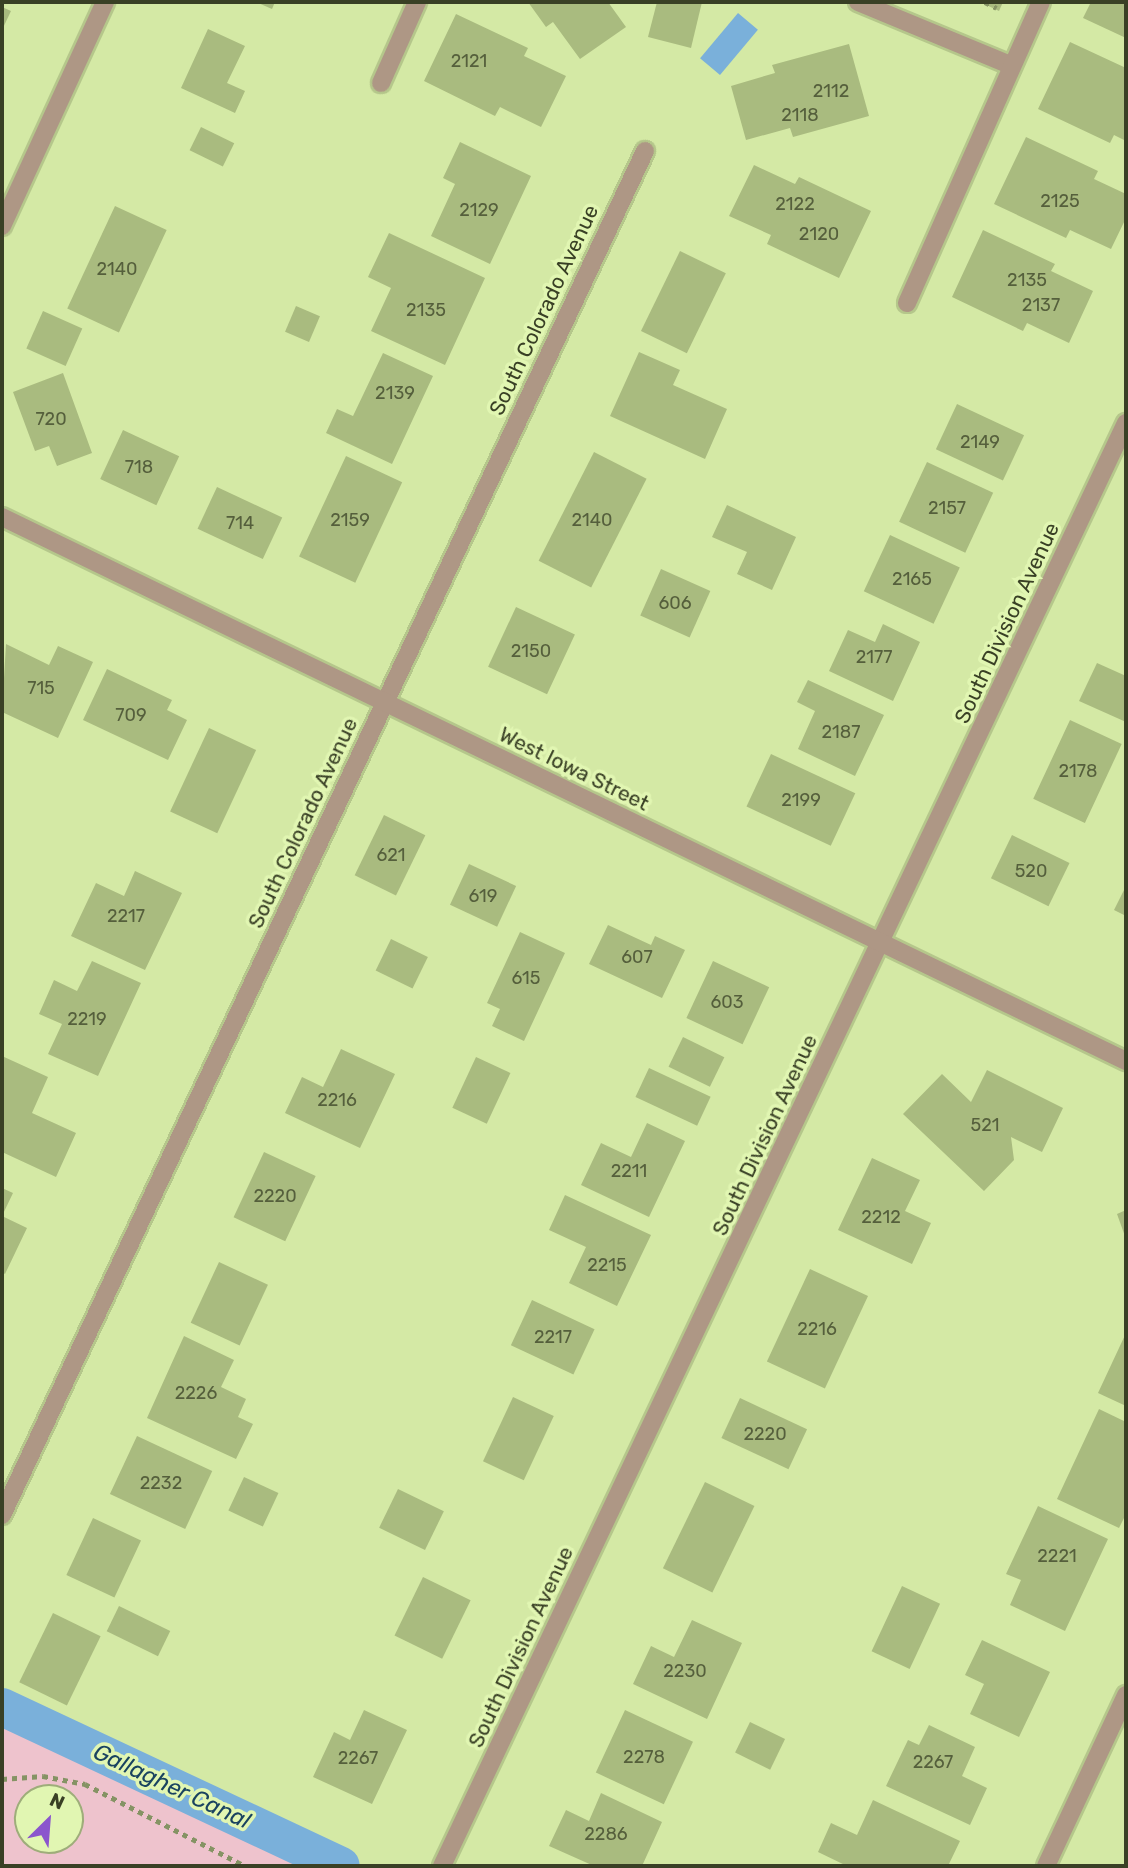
<!DOCTYPE html>
<html>
<head>
<meta charset="utf-8">
<style>
	body { margin:0 }
	#map { position:relative; width:1128px; height:1868px; overflow:hidden; background:#d4e9a5; font-family:Rubik,sans-serif }
	div>[style] { position:absolute }
	[style*='--x'] { left:calc(var(--x)*1px); top:calc(var(--y)*1px); width:calc(var(--w)*1px); rotate:calc(var(--a)*1deg) }
	.green>* { inset:0; background:#eec3cd }
	.water>* { inset:0; background:#7ab0da; transform-origin:0 0 }
	.canal>* { height:38px; margin:-19px; padding:0 19px; transform-origin:19px; border-radius:19px; background:#7ab0da }
	.building>* { inset:0; background:#a9bb7f; transform-origin:0 0 }
	.path>* { height:4.5px; margin-top:-2.25px; transform-origin:0; background:repeating-linear-gradient(90deg,#859364 0 5px,transparent 0 10px) }
	.roads { filter:drop-shadow(2px 0 #b5c78b) drop-shadow(-2px 0 #b5c78b) drop-shadow(0 2px #b5c78b) drop-shadow(0 -2px #b5c78b) }
	.service>* { height:18px; margin:-9px; padding:0 9px; transform-origin:9px; border-radius:9px; background:#ae9785 }
	.minor>* { height:18px; margin:-9px; padding:0 9px; transform-origin:9px; border-radius:9px; background:#ae9785 }
	.tertiary>* { height:18px; margin:-9px; padding:0 9px; transform-origin:9px; border-radius:9px; background:#ae9785 }
	span { translate:-50% -50%; white-space:nowrap; text-align:center; line-height:1.15; -webkit-text-stroke:7px #e1f6b2; paint-order:stroke }
	.number-label { font-size:18px; color:#555f3c }
	.number-label span { -webkit-text-stroke-width:0 }
	.street-label { font-size:21px; color:#394025 }
	.water-label { font-size:23px; color:#194360; font-style:italic }
	.frame { position:absolute; inset:0; border:4px solid #394025; pointer-events:none }
	.north { position:absolute; left:14px; top:1784px; width:70px; height:70px; box-sizing:border-box; background:#e1f6b2; border:2px solid #9ead7a; border-radius:50%; rotate:25deg; font-size:19px; font-weight:700; line-height:28px; text-align:center; color:#394025 }
	.north::after { content:''; display:block; margin:auto; width:24px; height:32px; background:#8b55cd; clip-path:polygon(50% 0,100% 100%,50% 72%,0 100%) }
</style>
</head>
<body>
<div id="map">
	<div class="green">
		<div style="clip-path:polygon(evenodd,2px 1723px,304px 1866px,2px 1866px,2px 1723px,28px 1798px,70px 1798px,70px 1840px,28px 1840px,28px 1798px)"></div>
	</div>
	<div class="water">
		<div style="left:738px;top:13px;width:26px;height:59px;rotate:40deg"></div>
	</div>
	<div class="canal">
		<div style="--x:2;--y:1707;--w:374;--a:25.1"></div>
	</div>
	<div class="building">
		<div style="clip-path:polygon(256px 2px,275px 2px,272px 9px)"></div>
		<div style="clip-path:polygon(528px 2px,608px 2px,626px 27px,580px 59px,553px 22px,546px 27px)"></div>
		<div style="clip-path:polygon(657px 2px,702px 2px,691px 48px,648px 37px)"></div>
		<div style="clip-path:polygon(980px 2px,1003px 2px,999px 11px)"></div>
		<div style="clip-path:polygon(1091px 2px,1126px 2px,1126px 38px,1083px 18px)"></div>
		<div style="clip-path:polygon(2px 7px,11px 11px,2px 30px)"></div>
		<div style="clip-path:polygon(456px 14px,528px 48px,524px 56px,566px 76px,541px 127px,500px 107px,495px 116px,424px 81px)"></div>
		<div style="clip-path:polygon(208px 29px,245px 46px,227px 83px,245px 91px,235px 113px,181px 88px)"></div>
		<div style="clip-path:polygon(1070px 42px,1126px 68px,1126px 141px,1114px 135px,1110px 143px,1038px 109px)"></div>
		<div style="clip-path:polygon(849px 44px,869px 116px,793px 137px,790px 128px,746px 140px,731px 86px,775px 73px,772px 65px)"></div>
		<div style="left:201px;top:127px;width:37px;height:26px;rotate:26deg"></div>
		<div style="clip-path:polygon(1026px 137px,1098px 171px,1094px 179px,1126px 194px,1126px 218px,1111px 249px,1070px 230px,1066px 238px,994px 204px)"></div>
		<div style="clip-path:polygon(460px 142px,531px 176px,490px 264px,431px 236px,455px 184px,443px 178px)"></div>
		<div style="clip-path:polygon(754px 165px,795px 184px,799px 177px,871px 211px,839px 278px,767px 244px,771px 235px,729px 216px)"></div>
		<div style="left:115px;top:206px;width:57px;height:113px;rotate:25deg"></div>
		<div style="clip-path:polygon(983px 230px,1055px 264px,1051px 271px,1093px 291px,1069px 343px,1027px 323px,1023px 331px,952px 297px)"></div>
		<div style="clip-path:polygon(389px 233px,485px 278px,445px 365px,371px 331px,391px 288px,368px 277px)"></div>
		<div style="left:680px;top:251px;width:51px;height:89px;rotate:26deg"></div>
		<div style="left:296px;top:306px;width:26px;height:28px;rotate:23deg"></div>
		<div style="left:43px;top:311px;width:43px;height:41px;rotate:24deg"></div>
		<div style="clip-path:polygon(639px 352px,680px 370px,673px 385px,727px 409px,705px 459px,610px 416px)"></div>
		<div style="clip-path:polygon(383px 353px,433px 376px,392px 464px,326px 433px,337px 409px,353px 416px)"></div>
		<div style="clip-path:polygon(63px 373px,92px 453px,57px 466px,49px 446px,35px 451px,13px 392px)"></div>
		<div style="left:957px;top:404px;width:74px;height:50px;rotate:25deg"></div>
		<div style="left:123px;top:430px;width:62px;height:54px;rotate:25deg"></div>
		<div style="left:594px;top:452px;width:59px;height:122px;rotate:27deg"></div>
		<div style="left:346px;top:456px;width:62px;height:111px;rotate:25deg"></div>
		<div style="left:927px;top:462px;width:73px;height:66px;rotate:25deg"></div>
		<div style="left:217px;top:487px;width:72px;height:46px;rotate:25deg"></div>
		<div style="clip-path:polygon(727px 505px,796px 537px,772px 590px,737px 574px,747px 552px,712px 537px)"></div>
		<div style="left:890px;top:535px;width:77px;height:62px;rotate:25deg"></div>
		<div style="left:661px;top:569px;width:54px;height:51px;rotate:24deg"></div>
		<div style="left:516px;top:607px;width:65px;height:66px;rotate:25deg"></div>
		<div style="clip-path:polygon(883px 624px,920px 642px,893px 701px,829px 671px,848px 630px,875px 642px)"></div>
		<div style="clip-path:polygon(6px 644px,49px 665px,58px 646px,93px 662px,58px 738px,2px 712px)"></div>
		<div style="clip-path:polygon(1097px 663px,1126px 676px,1126px 722px,1079px 701px)"></div>
		<div style="clip-path:polygon(107px 669px,172px 700px,167px 710px,187px 720px,168px 760px,83px 720px)"></div>
		<div style="clip-path:polygon(808px 680px,884px 715px,855px 776px,798px 749px,815px 711px,797px 702px)"></div>
		<div style="left:1070px;top:720px;width:57px;height:87px;rotate:25deg"></div>
		<div style="left:209px;top:728px;width:52px;height:92px;rotate:25deg"></div>
		<div style="left:771px;top:754px;width:93px;height:58px;rotate:25deg"></div>
		<div style="left:384px;top:815px;width:46px;height:67px;rotate:26deg"></div>
		<div style="left:1012px;top:835px;width:64px;height:48px;rotate:26deg"></div>
		<div style="left:469px;top:864px;width:52px;height:45px;rotate:25deg"></div>
		<div style="clip-path:polygon(135px 871px,182px 893px,145px 970px,71px 936px,96px 883px,124px 896px)"></div>
		<div style="clip-path:polygon(1126px 886px,1126px 916px,1114px 910px)"></div>
		<div style="clip-path:polygon(608px 925px,651px 945px,655px 936px,685px 950px,662px 998px,589px 964px)"></div>
		<div style="clip-path:polygon(520px 932px,565px 953px,524px 1041px,492px 1026px,500px 1009px,487px 1003px)"></div>
		<div style="left:391px;top:939px;width:41px;height:35px;rotate:26deg"></div>
		<div style="clip-path:polygon(92px 961px,141px 983px,98px 1076px,48px 1054px,62px 1024px,39px 1014px,54px 980px,77px 991px)"></div>
		<div style="left:713px;top:961px;width:62px;height:63px;rotate:25deg"></div>
		<div style="left:683px;top:1037px;width:46px;height:33px;rotate:26deg"></div>
		<div style="clip-path:polygon(341px 1049px,395px 1074px,360px 1148px,285px 1113px,302px 1077px,323px 1087px)"></div>
		<div style="clip-path:polygon(2px 1056px,48px 1077px,32px 1113px,76px 1133px,56px 1177px,2px 1152px)"></div>
		<div style="left:476px;top:1057px;width:38px;height:56px;rotate:25deg"></div>
		<div style="left:649px;top:1068px;width:68px;height:32px;rotate:25deg"></div>
		<div style="clip-path:polygon(987px 1070px,1063px 1108px,1042px 1152px,1011px 1137px,1014px 1160px,984px 1191px,903px 1114px,942px 1074px,971px 1102px)"></div>
		<div style="clip-path:polygon(647px 1123px,685px 1141px,649px 1217px,581px 1185px,601px 1143px,631px 1157px)"></div>
		<div style="left:264px;top:1152px;width:57px;height:72px;rotate:25deg"></div>
		<div style="clip-path:polygon(872px 1158px,920px 1180px,905px 1211px,931px 1223px,912px 1264px,838px 1230px)"></div>
		<div style="clip-path:polygon(2px 1188px,13px 1193px,2px 1216px,27px 1228px,5px 1274px,2px 1272px)"></div>
		<div style="clip-path:polygon(565px 1195px,651px 1235px,617px 1306px,569px 1283px,586px 1247px,549px 1230px)"></div>
		<div style="clip-path:polygon(1126px 1210px,1126px 1239px,1117px 1214px)"></div>
		<div style="left:219px;top:1262px;width:54px;height:67px;rotate:25deg"></div>
		<div style="left:810px;top:1269px;width:64px;height:102px;rotate:25deg"></div>
		<div style="left:532px;top:1300px;width:69px;height:50px;rotate:25deg"></div>
		<div style="clip-path:polygon(1126px 1333px,1126px 1406px,1098px 1393px)"></div>
		<div style="clip-path:polygon(184px 1336px,234px 1360px,221px 1387px,246px 1399px,238px 1417px,253px 1424px,236px 1459px,147px 1418px)"></div>
		<div style="left:513px;top:1397px;width:45px;height:71px;rotate:25deg"></div>
		<div style="left:740px;top:1398px;width:74px;height:44px;rotate:25deg"></div>
		<div style="clip-path:polygon(1099px 1409px,1126px 1422px,1126px 1514px,1119px 1528px,1057px 1499px)"></div>
		<div style="left:137px;top:1436px;width:83px;height:64px;rotate:25deg"></div>
		<div style="left:244px;top:1477px;width:38px;height:37px;rotate:25deg"></div>
		<div style="left:705px;top:1482px;width:55px;height:96px;rotate:26deg"></div>
		<div style="left:398px;top:1489px;width:51px;height:43px;rotate:26deg"></div>
		<div style="clip-path:polygon(1038px 1506px,1108px 1539px,1065px 1631px,1010px 1605px,1021px 1580px,1006px 1574px)"></div>
		<div style="left:93px;top:1518px;width:53px;height:63px;rotate:25deg"></div>
		<div style="left:423px;top:1577px;width:53px;height:65px;rotate:26deg"></div>
		<div style="left:902px;top:1586px;width:42px;height:72px;rotate:25deg"></div>
		<div style="left:119px;top:1606px;width:57px;height:28px;rotate:26deg"></div>
		<div style="left:53px;top:1613px;width:53px;height:77px;rotate:26deg"></div>
		<div style="clip-path:polygon(692px 1620px,742px 1643px,707px 1719px,633px 1684px,651px 1646px,674px 1657px)"></div>
		<div style="clip-path:polygon(982px 1640px,1050px 1672px,1019px 1737px,970px 1714px,984px 1684px,965px 1675px)"></div>
		<div style="clip-path:polygon(364px 1710px,407px 1730px,372px 1804px,313px 1777px,334px 1732px,350px 1740px)"></div>
		<div style="left:625px;top:1710px;width:75px;height:69px;rotate:25deg"></div>
		<div style="left:750px;top:1722px;width:39px;height:34px;rotate:26deg"></div>
		<div style="clip-path:polygon(929px 1725px,975px 1747px,962px 1776px,987px 1788px,970px 1825px,886px 1786px,908px 1740px,919px 1745px)"></div>
		<div style="clip-path:polygon(601px 1793px,662px 1822px,642px 1866px,594px 1866px,549px 1846px,566px 1810px,589px 1821px)"></div>
		<div style="clip-path:polygon(873px 1800px,960px 1841px,948px 1866px,847px 1866px,818px 1852px,831px 1823px,857px 1835px)"></div>
	</div>
	<div class="path">
		<div style="--x:985;--y:2;--w:13;--a:27"></div>
		<div style="--x:2;--y:1779;--w:41;--a:-4.2"></div>
		<div style="--x:43;--y:1776;--w:43;--a:10.8"></div>
		<div style="--x:85;--y:1784;--w:180;--a:27.1"></div>
	</div>
	<div class="roads">
		<div class="service">
			<div style="--x:858;--y:2;--w:165;--a:22.5"></div>
			<div style="--x:381;--y:83;--w:89;--a:-66"></div>
			<div style="--x:907;--y:303;--w:329;--a:-66"></div>
		</div>
		<div class="minor">
			<div style="--x:2;--y:226;--w:247;--a:-65.3"></div>
			<div style="--x:2;--y:1515;--w:1508;--a:-64.76"></div>
			<div style="--x:442;--y:1866;--w:1597;--a:-64.64"></div>
			<div style="--x:1046;--y:1866;--w:189;--a:-64.9"></div>
		</div>
		<div class="tertiary">
			<div style="--x:2;--y:517;--w:1249;--a:25.83"></div>
		</div>
	</div>
	<div class="number-label">
		<span style="left:469px;top:61px">2121</span>
		<span style="left:831px;top:91px">2112</span>
		<span style="left:800px;top:115px">2118</span>
		<span style="left:1060px;top:201px">2125</span>
		<span style="left:795px;top:204px">2122</span>
		<span style="left:479px;top:210px">2129</span>
		<span style="left:819px;top:234px">2120</span>
		<span style="left:117px;top:269px">2140</span>
		<span style="left:1027px;top:280px">2135</span>
		<span style="left:1041px;top:305px">2137</span>
		<span style="left:426px;top:310px">2135</span>
		<span style="left:395px;top:393px">2139</span>
		<span style="left:51px;top:419px">720</span>
		<span style="left:980px;top:442px">2149</span>
		<span style="left:139px;top:467px">718</span>
		<span style="left:947px;top:508px">2157</span>
		<span style="left:350px;top:520px">2159</span>
		<span style="left:592px;top:520px">2140</span>
		<span style="left:240px;top:523px">714</span>
		<span style="left:912px;top:579px">2165</span>
		<span style="left:675px;top:603px">606</span>
		<span style="left:531px;top:651px">2150</span>
		<span style="left:874px;top:657px">2177</span>
		<span style="left:41px;top:688px">715</span>
		<span style="left:131px;top:715px">709</span>
		<span style="left:841px;top:732px">2187</span>
		<span style="left:1078px;top:771px">2178</span>
		<span style="left:801px;top:800px">2199</span>
		<span style="left:391px;top:855px">621</span>
		<span style="left:1031px;top:871px">520</span>
		<span style="left:483px;top:896px">619</span>
		<span style="left:126px;top:916px">2217</span>
		<span style="left:637px;top:957px">607</span>
		<span style="left:526px;top:978px">615</span>
		<span style="left:727px;top:1002px">603</span>
		<span style="left:87px;top:1019px">2219</span>
		<span style="left:337px;top:1100px">2216</span>
		<span style="left:985px;top:1125px">521</span>
		<span style="left:629px;top:1171px">2211</span>
		<span style="left:275px;top:1196px">2220</span>
		<span style="left:881px;top:1217px">2212</span>
		<span style="left:607px;top:1265px">2215</span>
		<span style="left:817px;top:1329px">2216</span>
		<span style="left:553px;top:1337px">2217</span>
		<span style="left:196px;top:1393px">2226</span>
		<span style="left:765px;top:1434px">2220</span>
		<span style="left:161px;top:1483px">2232</span>
		<span style="left:1057px;top:1556px">2221</span>
		<span style="left:685px;top:1671px">2230</span>
		<span style="left:644px;top:1757px">2278</span>
		<span style="left:358px;top:1758px">2267</span>
		<span style="left:933px;top:1762px">2267</span>
		<span style="left:606px;top:1834px">2286</span>
	</div>
	<div class="street-label">
		<span style="left:544px;top:310px;rotate:-65deg">South Colorado Avenue</span>
		<span style="left:1007px;top:623px;rotate:-65deg">South Division Avenue</span>
		<span style="left:574px;top:769px;rotate:26deg">West Iowa Street</span>
		<span style="left:303px;top:823px;rotate:-65deg">South Colorado Avenue</span>
		<span style="left:765px;top:1135px;rotate:-65deg">South Division Avenue</span>
		<span style="left:521px;top:1647px;rotate:-65deg">South Division Avenue</span>
	</div>
	<div class="water-label">
		<span style="left:172px;top:1786px;rotate:25deg">Gallagher Canal</span>
	</div>
	<div class="frame"></div>
	<div class="north">N</div>
</div>
</body>
</html>
